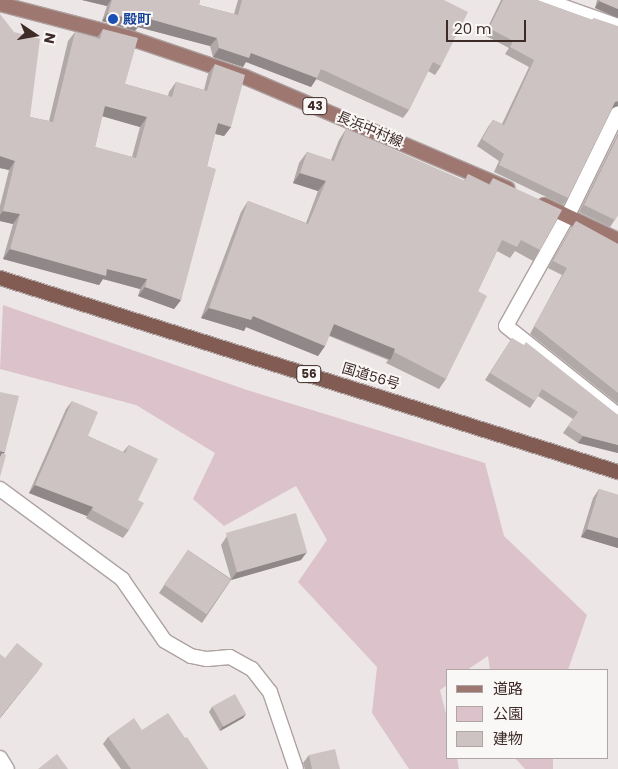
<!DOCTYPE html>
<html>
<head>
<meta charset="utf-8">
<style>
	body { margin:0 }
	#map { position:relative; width:618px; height:769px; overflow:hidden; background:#ede6e6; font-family:Poppins,"Noto Sans JP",sans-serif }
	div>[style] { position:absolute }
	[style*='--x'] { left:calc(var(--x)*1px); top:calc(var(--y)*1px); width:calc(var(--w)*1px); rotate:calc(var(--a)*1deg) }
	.green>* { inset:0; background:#dcc2ca }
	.roads { filter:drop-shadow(1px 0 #aea2a1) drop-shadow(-1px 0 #aea2a1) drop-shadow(0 1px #aea2a1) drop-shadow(0 -1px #aea2a1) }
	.minor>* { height:14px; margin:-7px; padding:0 7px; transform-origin:7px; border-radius:7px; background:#fff }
	.primary>* { height:14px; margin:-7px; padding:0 7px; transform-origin:7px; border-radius:7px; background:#9d7770 }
	.trunk>* { height:14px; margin:-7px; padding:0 7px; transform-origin:7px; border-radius:7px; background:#825c53 }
	.wall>* { inset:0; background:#b1a8a8 }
	.shaded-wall>* { inset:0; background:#908888; transform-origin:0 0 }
	.building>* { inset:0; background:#cec3c3; transform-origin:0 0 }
	.dots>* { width:14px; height:14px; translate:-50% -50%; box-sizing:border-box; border:2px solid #faf7f7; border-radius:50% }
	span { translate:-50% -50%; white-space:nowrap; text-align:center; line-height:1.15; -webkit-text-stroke:4px #faf7f7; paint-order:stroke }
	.shield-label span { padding:1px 4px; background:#faf7f7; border:1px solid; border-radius:4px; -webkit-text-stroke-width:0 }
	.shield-label { font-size:12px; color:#3e2a27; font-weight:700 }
	.transit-label { font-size:14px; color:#164399; font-weight:700 }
	.left { translate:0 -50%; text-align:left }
	.street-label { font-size:14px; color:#3e2a27 }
	.legend { position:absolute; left:446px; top:669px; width:162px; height:90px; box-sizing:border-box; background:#faf7f7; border:1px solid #afa5a4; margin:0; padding:6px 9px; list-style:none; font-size:15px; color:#3e2a27 }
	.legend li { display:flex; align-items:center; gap:10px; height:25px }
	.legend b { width:25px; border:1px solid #afa5a4 }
	.north { position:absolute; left:10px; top:10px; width:50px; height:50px; -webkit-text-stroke:4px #faf7f7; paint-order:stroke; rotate:102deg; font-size:14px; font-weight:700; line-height:20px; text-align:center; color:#3e2a27 }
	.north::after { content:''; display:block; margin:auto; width:18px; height:22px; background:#3e2a27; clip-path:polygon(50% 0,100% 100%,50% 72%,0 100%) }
	.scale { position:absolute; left:446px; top:20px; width:80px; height:22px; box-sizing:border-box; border:2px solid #3e2a27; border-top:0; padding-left:6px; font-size:15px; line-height:18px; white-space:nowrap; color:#3e2a27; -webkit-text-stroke:4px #faf7f7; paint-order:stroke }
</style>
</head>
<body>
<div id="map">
	<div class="green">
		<div style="clip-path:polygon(3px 305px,247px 390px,485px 463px,504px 536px,587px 615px,568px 670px,490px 670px,488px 656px,467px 670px,447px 670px,447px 685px,440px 690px,447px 718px,447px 758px,457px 758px,459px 769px,409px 769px,372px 713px,377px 667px,298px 582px,327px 540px,296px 486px,224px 526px,193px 499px,215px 453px,136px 405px,0 369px)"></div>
		<div style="clip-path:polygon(515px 758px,553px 758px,553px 769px,525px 769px)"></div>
	</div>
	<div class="roads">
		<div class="minor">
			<div style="--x:545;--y:0;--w:77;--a:19.6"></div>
			<div style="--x:618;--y:113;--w:114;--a:116.1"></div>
			<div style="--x:568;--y:215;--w:127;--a:119.2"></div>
			<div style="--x:506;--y:326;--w:143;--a:38.5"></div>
			<div style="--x:0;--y:489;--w:152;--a:36.4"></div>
			<div style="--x:122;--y:579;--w:75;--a:55.3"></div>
			<div style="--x:165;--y:641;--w:30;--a:30"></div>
			<div style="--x:191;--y:656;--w:16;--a:11"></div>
			<div style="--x:207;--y:659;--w:23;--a:-5"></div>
			<div style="--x:230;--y:657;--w:25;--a:29"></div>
			<div style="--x:252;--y:669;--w:29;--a:52"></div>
			<div style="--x:270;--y:692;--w:81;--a:71.3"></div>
			<div style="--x:0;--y:758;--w:13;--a:58"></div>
		</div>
		<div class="primary">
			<div style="--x:0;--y:4;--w:131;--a:14.6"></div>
			<div style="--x:127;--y:37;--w:125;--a:18.7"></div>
			<div style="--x:245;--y:77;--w:285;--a:23"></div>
			<div style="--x:544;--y:205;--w:82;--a:25.3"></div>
		</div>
		<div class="trunk">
			<div style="--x:0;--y:278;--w:648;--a:17.43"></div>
		</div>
	</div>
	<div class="wall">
		<div style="clip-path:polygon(82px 0,200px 0,199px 5px,234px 14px,238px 0,444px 0,441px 66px,435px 75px,428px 71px,409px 110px,403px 118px,316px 79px,311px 87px,246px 62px,243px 67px,213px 57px,210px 46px,138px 27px,135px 31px,102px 21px,107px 6px)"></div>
		<div style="clip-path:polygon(501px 0,537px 0,592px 20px,594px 18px,618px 106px,612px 108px,568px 198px,563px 205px,494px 172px,499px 161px,477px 146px,488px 127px,493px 120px,502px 124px,529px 67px,505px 54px,509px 48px,484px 35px)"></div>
		<div style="clip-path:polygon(597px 0,618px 0,618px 18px,595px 8px)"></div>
		<div style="clip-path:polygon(evenodd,0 14px,30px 117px,49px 121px,68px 41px,75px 32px,97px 38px,103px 29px,125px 84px,168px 96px,169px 92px,176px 82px,204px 90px,208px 74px,215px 64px,231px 127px,224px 136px,215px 134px,207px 166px,181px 300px,174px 309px,138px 296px,140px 289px,103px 279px,99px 285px,3px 259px,13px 224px,0 221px,0 206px,9px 170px,0 168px,0 14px,102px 116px,140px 127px,132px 157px,95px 147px,102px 116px)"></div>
		<div style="clip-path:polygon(346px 129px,464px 181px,468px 174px,489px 184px,493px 178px,540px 250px,533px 261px,515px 251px,510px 258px,497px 251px,478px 291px,446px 379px,439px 389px,386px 363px,388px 360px,329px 336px,325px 346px,318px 356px,246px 327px,244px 331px,201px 318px,241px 212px,248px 201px,306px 223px,318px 191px,293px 183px,299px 163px,307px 152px,331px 160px,339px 140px)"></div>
		<div style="clip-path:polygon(618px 133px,618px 215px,610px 227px,579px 212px)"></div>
		<div style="clip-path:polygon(576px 221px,618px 244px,618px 404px,530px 334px,562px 275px,548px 268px,571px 228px)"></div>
		<div style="clip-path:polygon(512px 338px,618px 415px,618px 453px,578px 443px,563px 433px,573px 419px,538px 396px,530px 408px,485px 380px)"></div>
		<div style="clip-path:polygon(72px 401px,88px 436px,123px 452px,129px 445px,138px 500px,129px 530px,123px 538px,86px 518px,87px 516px,29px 493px,66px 409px)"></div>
		<div style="clip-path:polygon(599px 489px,618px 495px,618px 548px,581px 537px,593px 498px)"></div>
		<div style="clip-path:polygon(227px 536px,301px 560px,231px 580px,202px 623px,159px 593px,188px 550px,231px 579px,221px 545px)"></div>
		<div style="clip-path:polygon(212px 707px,246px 714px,243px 718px,220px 731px,209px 712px)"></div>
		<div style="clip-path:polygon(142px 730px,185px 738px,208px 769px,121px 769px,103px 744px,108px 737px)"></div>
		<div style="clip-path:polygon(309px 755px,340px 769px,305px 769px,303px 763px)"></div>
	</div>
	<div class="shaded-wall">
		<div style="clip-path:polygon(82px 0,111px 0,107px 6px)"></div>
		<div style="clip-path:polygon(599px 1px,618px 9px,618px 18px,595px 8px)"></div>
		<div style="clip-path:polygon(108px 13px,143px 17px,217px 38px,210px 46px,138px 27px,135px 31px,102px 21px)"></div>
		<div style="clip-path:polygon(219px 48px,251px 53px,317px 78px,311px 87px,246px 62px,243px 67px,213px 57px)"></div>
		<div style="clip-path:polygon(618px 101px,618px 106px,610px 109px,615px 102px)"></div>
		<div style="clip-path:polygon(105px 106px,147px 117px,140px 127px,98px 115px)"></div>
		<div style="clip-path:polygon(218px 123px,231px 127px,224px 136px,212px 133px)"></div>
		<div style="clip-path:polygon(0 156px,15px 161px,9px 170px,0 168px)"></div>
		<div style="clip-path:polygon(300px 173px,326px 181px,318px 191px,293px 183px)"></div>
		<div style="clip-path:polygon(3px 211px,20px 214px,13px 224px,0 221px,0 215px)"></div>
		<div style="clip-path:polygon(10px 249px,107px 269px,147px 279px,140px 289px,103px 279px,99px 285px,3px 259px)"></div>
		<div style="clip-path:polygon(145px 287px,181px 300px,174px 309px,138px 296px)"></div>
		<div style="clip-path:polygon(209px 308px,253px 316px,325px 346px,318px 356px,246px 327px,244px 331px,201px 318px)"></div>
		<div style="left:334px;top:324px;width:66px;height:12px;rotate:22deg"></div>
		<div style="clip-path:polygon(583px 436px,618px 445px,618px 453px,578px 443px)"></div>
		<div style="clip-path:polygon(0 451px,5px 452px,0 459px)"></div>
		<div style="clip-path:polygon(35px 485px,93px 507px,87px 516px,29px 493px)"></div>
		<div style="clip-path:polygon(587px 529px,618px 538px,618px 548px,581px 537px)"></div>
		<div style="clip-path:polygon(307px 552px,301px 560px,231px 580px,237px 572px)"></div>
		<div style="clip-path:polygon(43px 664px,37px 672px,0 718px,0 717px)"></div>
		<div style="clip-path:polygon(246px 714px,243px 718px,220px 731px,223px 726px)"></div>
	</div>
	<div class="building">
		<div style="clip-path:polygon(112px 0,200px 0,199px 5px,238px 15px,242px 0,444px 0,468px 12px,441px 66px,433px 62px,409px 110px,321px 69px,317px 78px,251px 53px,249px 58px,219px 48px,217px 38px,143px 17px,142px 22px,108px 13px)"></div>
		<div style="clip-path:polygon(503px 0,537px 0,593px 20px,594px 18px,618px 26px,618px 101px,615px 102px,568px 198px,499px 165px,504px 154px,482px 139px,493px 120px,504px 125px,534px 60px,510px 47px,513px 41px,489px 28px)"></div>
		<div style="clip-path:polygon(600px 0,618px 0,618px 9px,599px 1px)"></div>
		<div style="clip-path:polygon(evenodd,0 14px,14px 32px,40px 39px,30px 117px,53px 122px,75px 32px,100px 39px,103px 29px,138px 38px,125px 84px,172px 97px,176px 82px,207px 91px,215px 64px,245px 75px,231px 127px,218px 123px,207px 166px,216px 169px,181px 300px,145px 287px,147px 279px,107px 269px,106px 276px,10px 249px,20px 214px,3px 211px,15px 161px,0 156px,0 14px,105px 106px,147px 117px,136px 158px,95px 147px,105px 106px)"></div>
		<div style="clip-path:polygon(346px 129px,465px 181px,468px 174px,490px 185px,493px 178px,562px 210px,540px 250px,521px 240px,517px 247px,502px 240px,478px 291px,487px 296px,446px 379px,394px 352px,395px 349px,334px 324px,325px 346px,253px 316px,251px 320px,209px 308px,248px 201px,308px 224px,326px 181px,300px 173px,307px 152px,334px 161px)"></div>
		<div style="clip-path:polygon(618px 136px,618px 215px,615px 220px,584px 205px)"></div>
		<div style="clip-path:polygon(576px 221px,618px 244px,618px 393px,534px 326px,567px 268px,553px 261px)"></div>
		<div style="clip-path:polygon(512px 338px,524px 345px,526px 342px,618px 415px,618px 445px,583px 436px,568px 426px,578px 412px,542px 389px,535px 401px,490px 373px)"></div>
		<div style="clip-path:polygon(0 392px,19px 396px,5px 452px,0 451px)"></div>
		<div style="clip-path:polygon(72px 401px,98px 412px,88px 436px,125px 453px,129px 445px,158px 459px,138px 500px,144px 503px,129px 530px,92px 510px,93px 507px,35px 485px)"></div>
		<div style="clip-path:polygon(2px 453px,6px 455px,0 477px,0 457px)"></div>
		<div style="clip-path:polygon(599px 489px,618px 495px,618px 538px,587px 529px)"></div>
		<div style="left:296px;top:513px;width:41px;height:73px;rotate:74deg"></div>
		<div style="left:188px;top:550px;width:52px;height:42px;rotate:35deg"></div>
		<div style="clip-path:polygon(17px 643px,43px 664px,0 717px,0 654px,5px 658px)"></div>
		<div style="left:235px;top:694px;width:23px;height:26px;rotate:61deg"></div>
		<div style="clip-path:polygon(168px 713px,185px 738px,187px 737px,208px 769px,131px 769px,108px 737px,134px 718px,142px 730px)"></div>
		<div style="clip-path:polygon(335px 749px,340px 769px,312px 769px,309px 755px)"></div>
		<div style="clip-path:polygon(57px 754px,68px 769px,38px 769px)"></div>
	</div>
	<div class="dots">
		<div style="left:113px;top:19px;background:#1a4fb4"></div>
	</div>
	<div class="shield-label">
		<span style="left:315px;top:106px">43</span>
		<span style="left:309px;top:374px">56</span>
	</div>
	<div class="transit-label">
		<span class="left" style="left:123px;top:19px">殿町</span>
	</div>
	<div class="street-label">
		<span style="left:370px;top:129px;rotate:23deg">長浜中村線</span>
		<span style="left:371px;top:376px;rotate:17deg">国道56号</span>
	</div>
	<ul class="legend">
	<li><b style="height:6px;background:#9d7770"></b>道路</li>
	<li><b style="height:14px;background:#dcc2ca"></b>公園</li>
	<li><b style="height:14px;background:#cec3c3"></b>建物</li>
	</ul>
	<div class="north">N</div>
	<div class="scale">20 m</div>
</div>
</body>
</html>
